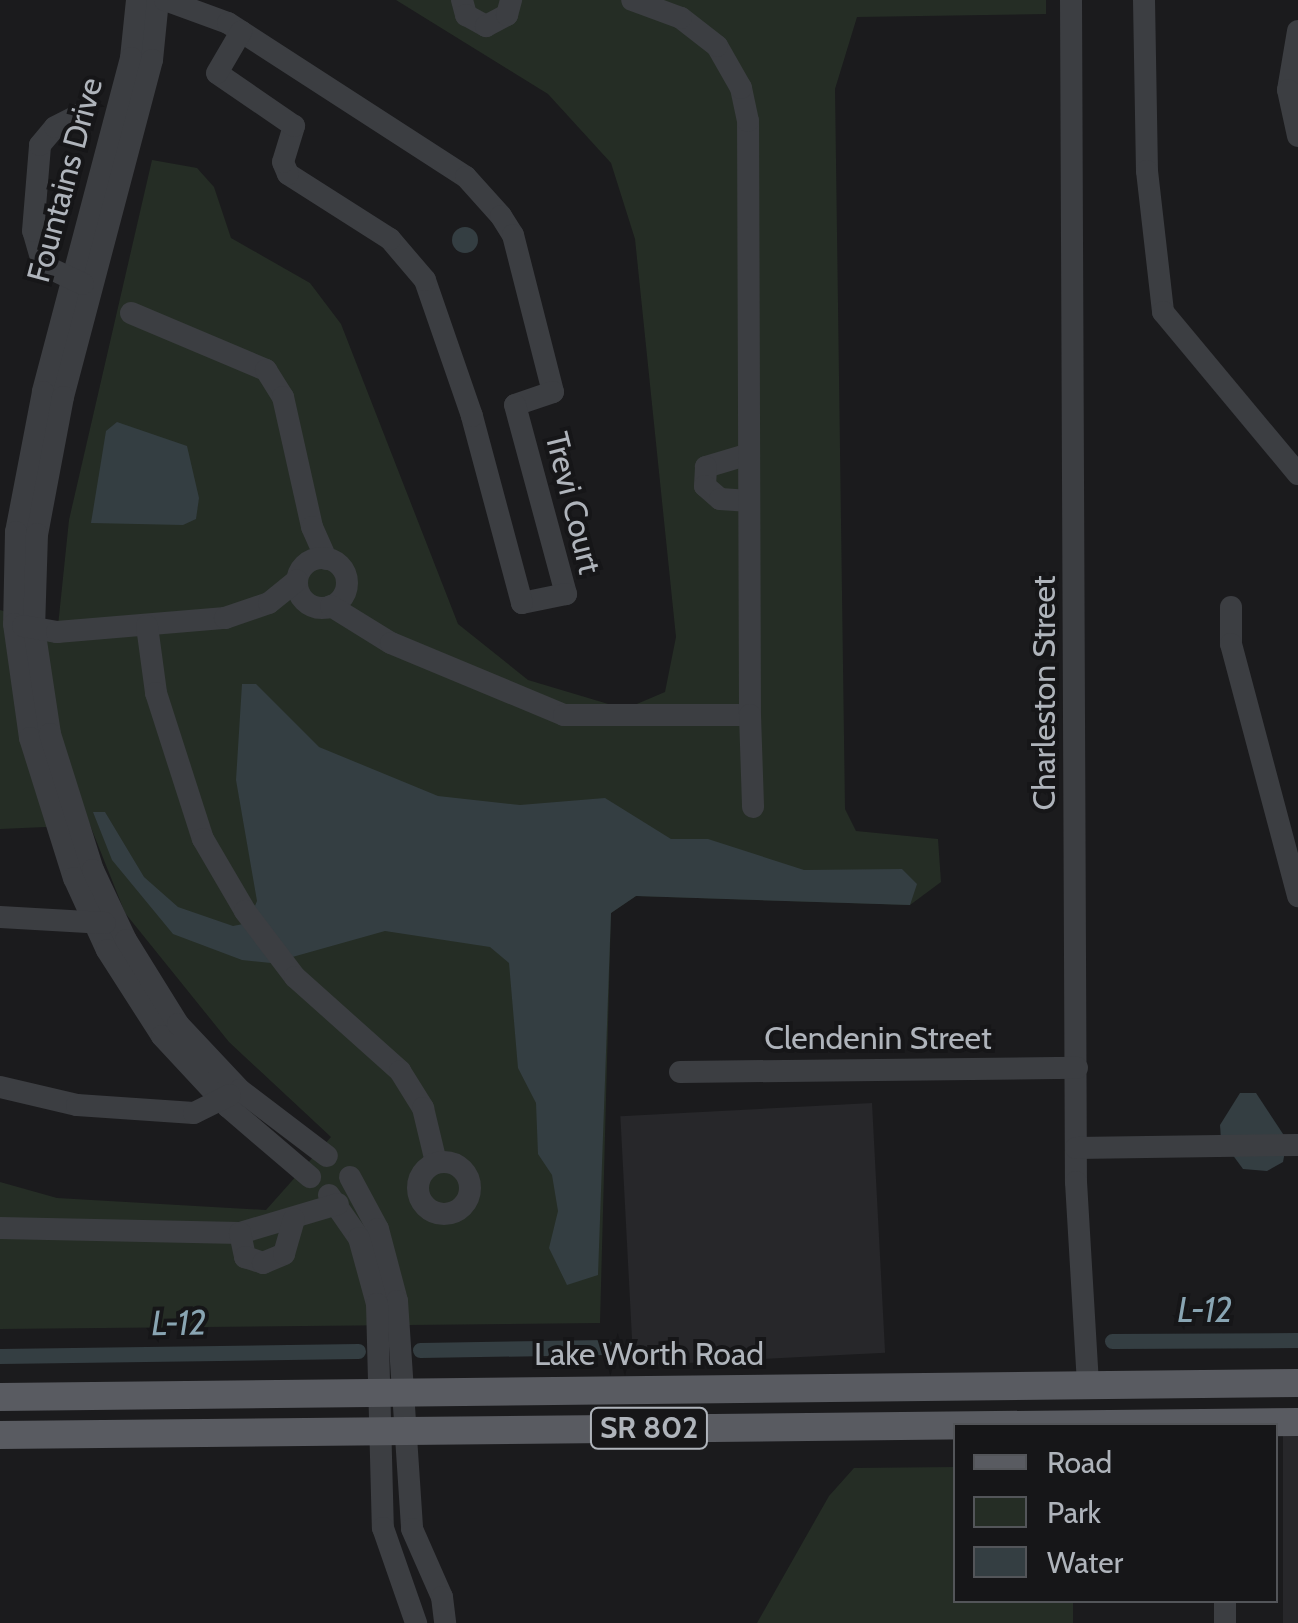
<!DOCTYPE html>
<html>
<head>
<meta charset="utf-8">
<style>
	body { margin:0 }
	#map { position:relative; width:1298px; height:1623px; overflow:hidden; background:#1b1b1d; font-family:Cabin,sans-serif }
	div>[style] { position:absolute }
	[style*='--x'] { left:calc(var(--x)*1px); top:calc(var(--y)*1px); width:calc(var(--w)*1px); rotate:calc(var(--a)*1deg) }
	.built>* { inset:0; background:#27272a; transform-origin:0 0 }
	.green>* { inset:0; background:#252d25 }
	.water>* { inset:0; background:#343e42 }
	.round { border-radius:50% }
	.canal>* { height:15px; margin:-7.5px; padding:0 7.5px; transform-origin:7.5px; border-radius:7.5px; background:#343e42 }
	.minor>* { height:22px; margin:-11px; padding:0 11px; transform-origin:11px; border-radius:11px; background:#3c3e42 }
	.minor>.ring { margin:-11px; padding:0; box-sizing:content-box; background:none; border:22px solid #3c3e42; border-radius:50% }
	.major>* { height:28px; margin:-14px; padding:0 14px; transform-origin:14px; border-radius:14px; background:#595b61 }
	span { translate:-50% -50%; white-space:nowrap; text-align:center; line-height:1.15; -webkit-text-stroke:8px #161618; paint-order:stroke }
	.shield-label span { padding:2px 8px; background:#161618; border:2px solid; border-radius:8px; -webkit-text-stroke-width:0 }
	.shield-label { font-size:30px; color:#afb4bb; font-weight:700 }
	.street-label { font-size:32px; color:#afb4bb }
	.water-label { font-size:35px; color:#89a5b3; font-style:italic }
	.legend { position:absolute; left:953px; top:1423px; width:325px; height:180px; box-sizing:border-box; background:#161618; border:2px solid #535559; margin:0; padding:12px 18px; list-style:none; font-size:30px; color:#afb4bb }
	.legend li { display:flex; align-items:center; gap:20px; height:50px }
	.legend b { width:50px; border:2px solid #535559 }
</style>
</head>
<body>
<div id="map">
	<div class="built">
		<div style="left:872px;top:1103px;width:250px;height:252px;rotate:87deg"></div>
		<div style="left:1283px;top:1433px;width:15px;height:190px"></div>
	</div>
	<div class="green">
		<div style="clip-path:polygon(396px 0,1046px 0,1046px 14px,857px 17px,835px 89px,845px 809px,856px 831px,938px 839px,941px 882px,910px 905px,636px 896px,611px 913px,600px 1323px,0 1329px,0 1182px,57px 1198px,266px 1210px,331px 1137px,229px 1042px,125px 913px,90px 825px,0 829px,0 610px,58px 626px,69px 520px,152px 160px,197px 168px,214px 187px,231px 238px,310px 283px,341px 324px,458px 624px,528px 680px,625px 709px,665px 692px,676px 637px,635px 239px,611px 163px,548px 94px)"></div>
		<div style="clip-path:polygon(955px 1467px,956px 1600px,1073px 1601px,1073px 1623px,757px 1623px,829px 1496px,854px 1468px)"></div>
	</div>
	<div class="water">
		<div class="round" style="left:452px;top:227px;width:26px;height:26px"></div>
		<div style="clip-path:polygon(117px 422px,187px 446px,199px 498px,196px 519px,183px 525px,91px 523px,106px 431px)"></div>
		<div style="clip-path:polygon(242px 684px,256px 684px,319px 747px,438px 796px,520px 805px,605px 798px,671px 839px,708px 839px,804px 870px,902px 869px,917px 884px,910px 905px,636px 896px,611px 913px,598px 1275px,567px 1285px,549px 1248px,558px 1211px,552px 1175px,538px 1154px,536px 1103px,518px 1068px,509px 963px,490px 947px,385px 931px,271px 963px,242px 960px,173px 934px,112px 860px,93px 812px,105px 812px,144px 877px,178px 907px,233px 926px,248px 923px,257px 901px,236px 780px)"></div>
		<div style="clip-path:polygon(1240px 1093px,1256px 1093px,1287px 1140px,1283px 1162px,1267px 1171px,1243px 1169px,1221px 1139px,1220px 1125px)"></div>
	</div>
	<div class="canal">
		<div style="--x:1112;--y:1341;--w:186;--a:-0.3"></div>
		<div style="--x:420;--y:1350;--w:186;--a:-0.9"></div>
		<div style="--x:0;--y:1356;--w:358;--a:-0.8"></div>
	</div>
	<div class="minor">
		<div style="--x:137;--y:0;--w:58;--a:95.9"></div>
		<div style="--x:131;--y:58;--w:345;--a:104.8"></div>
		<div style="--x:43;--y:392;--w:143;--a:100.9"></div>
		<div style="--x:16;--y:532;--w:92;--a:91.2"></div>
		<div style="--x:14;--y:624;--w:115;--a:82"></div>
		<div style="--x:30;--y:738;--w:147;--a:72.6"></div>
		<div style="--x:74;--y:878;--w:79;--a:65.4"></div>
		<div style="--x:107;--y:950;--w:102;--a:57.4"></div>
		<div style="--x:162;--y:1036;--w:97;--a:47.1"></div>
		<div style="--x:228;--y:1107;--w:108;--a:40.5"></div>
		<div style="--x:158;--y:0;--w:60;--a:95.7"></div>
		<div style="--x:152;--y:60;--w:349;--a:104.8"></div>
		<div style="--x:63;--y:397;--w:139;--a:100.7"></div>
		<div style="--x:37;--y:534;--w:94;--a:91.8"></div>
		<div style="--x:34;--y:628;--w:107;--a:81.4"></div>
		<div style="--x:50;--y:734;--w:143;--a:72.5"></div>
		<div style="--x:93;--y:870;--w:77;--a:64.8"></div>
		<div style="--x:126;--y:940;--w:99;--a:58.2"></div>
		<div style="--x:178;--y:1024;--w:91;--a:46.8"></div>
		<div style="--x:240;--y:1090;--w:109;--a:37.2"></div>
		<div style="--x:165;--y:0;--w:67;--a:20.1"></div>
		<div style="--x:228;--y:23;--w:283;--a:32.9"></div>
		<div style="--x:466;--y:177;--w:52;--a:48.1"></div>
		<div style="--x:501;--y:216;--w:22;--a:58"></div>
		<div style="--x:513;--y:235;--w:162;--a:75.7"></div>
		<div style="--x:553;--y:392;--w:40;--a:161.1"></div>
		<div style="--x:515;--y:405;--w:196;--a:74.9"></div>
		<div style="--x:566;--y:594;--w:45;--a:168.4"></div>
		<div style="--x:522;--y:603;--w:194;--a:-105"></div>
		<div style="--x:472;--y:416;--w:144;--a:-109.1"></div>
		<div style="--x:425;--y:280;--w:54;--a:-130.5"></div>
		<div style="--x:390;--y:239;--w:121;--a:-147.5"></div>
		<div style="--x:288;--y:174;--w:13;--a:-113"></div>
		<div style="--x:283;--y:162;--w:38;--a:-73"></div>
		<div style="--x:294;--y:126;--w:93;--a:-145.5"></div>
		<div style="--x:217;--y:73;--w:48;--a:-59.7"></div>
		<div style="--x:462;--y:0;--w:16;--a:75"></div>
		<div style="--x:466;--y:15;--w:23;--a:29"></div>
		<div style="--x:486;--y:26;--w:24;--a:-28"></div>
		<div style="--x:507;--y:15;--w:16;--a:-75"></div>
		<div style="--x:1071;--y:0;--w:1182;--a:89.76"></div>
		<div style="--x:1076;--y:1182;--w:204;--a:86.6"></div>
		<div style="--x:1144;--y:0;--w:171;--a:89"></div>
		<div style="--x:1147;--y:171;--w:142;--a:83.5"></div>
		<div style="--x:1163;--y:312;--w:211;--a:50.2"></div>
		<div style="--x:1298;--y:31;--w:60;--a:99.6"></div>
		<div style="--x:1288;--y:90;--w:47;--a:77.7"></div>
		<div style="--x:83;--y:284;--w:44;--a:-154.6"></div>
		<div style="--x:43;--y:265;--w:35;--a:-106"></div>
		<div style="--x:33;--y:231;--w:86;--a:-85.3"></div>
		<div style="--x:40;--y:145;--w:23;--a:-50"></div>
		<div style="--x:55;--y:127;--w:31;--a:-27"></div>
		<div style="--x:131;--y:313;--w:147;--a:22.9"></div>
		<div style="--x:266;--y:370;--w:32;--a:58"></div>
		<div style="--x:283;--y:397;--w:133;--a:77.4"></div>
		<div style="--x:312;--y:527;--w:35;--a:66"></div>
		<div style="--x:746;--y:455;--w:42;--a:163.3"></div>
		<div style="--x:706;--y:467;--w:19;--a:93"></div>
		<div style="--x:705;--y:486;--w:20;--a:41"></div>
		<div style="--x:720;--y:499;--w:26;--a:4"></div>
		<div class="ring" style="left:297px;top:558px;width:28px;height:28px"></div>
		<div style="--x:331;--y:606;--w:70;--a:31.7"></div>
		<div style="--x:391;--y:643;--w:187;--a:22.6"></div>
		<div style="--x:564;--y:715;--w:186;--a:0"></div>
		<div style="--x:750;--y:715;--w:594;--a:-90.19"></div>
		<div style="--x:748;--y:121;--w:34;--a:-102"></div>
		<div style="--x:741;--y:88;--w:48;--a:-119.7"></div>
		<div style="--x:717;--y:46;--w:46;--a:-142.1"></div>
		<div style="--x:681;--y:18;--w:52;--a:-159.8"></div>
		<div style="--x:1231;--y:607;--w:37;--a:90"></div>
		<div style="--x:1231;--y:644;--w:261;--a:75.1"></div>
		<div style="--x:23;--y:626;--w:35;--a:10"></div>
		<div style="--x:57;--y:632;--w:169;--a:-4.8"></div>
		<div style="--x:225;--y:618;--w:46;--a:-18.8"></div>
		<div style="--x:269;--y:603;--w:36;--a:-39"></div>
		<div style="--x:147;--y:626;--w:68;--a:82.3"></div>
		<div style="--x:156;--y:693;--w:153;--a:72.2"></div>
		<div style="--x:203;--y:839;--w:83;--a:59.7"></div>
		<div style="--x:245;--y:911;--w:83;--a:52.9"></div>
		<div style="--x:295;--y:977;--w:141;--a:41.8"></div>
		<div style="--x:400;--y:1071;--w:44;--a:58.1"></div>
		<div style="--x:423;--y:1108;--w:56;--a:76.5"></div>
		<div style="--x:750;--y:715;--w:92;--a:88.1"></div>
		<div style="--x:0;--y:917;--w:105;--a:3.3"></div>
		<div style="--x:680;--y:1072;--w:397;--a:-0.6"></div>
		<div style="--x:0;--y:1087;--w:79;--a:13.2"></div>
		<div style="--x:77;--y:1105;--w:117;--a:3.9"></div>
		<div style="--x:194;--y:1113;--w:40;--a:-26.6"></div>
		<div style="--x:1076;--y:1148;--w:222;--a:-0.8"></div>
		<div class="ring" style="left:418px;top:1162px;width:30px;height:30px"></div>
		<div style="--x:350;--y:1177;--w:59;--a:61.7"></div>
		<div style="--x:378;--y:1229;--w:74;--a:75.2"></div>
		<div style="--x:397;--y:1301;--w:228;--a:86.2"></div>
		<div style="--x:412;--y:1529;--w:74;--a:66.2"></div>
		<div style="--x:442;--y:1597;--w:26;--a:83"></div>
		<div style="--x:329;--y:1195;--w:52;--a:55.1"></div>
		<div style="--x:359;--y:1238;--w:68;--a:74.7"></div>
		<div style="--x:377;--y:1304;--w:224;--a:88.5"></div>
		<div style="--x:383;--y:1528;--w:101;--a:70.8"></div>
		<div style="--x:0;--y:1228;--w:240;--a:1.2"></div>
		<div style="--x:240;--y:1233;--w:102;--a:-16.5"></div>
		<div style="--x:240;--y:1233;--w:25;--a:78"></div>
		<div style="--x:245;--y:1257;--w:19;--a:18"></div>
		<div style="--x:263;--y:1263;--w:23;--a:-23"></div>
		<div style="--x:284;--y:1254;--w:36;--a:-74"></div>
		<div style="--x:1225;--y:1600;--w:23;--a:90"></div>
	</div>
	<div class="major">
		<div style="--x:0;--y:1397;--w:1298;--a:-0.62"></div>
		<div style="--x:0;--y:1435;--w:1298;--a:-0.57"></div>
	</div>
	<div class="shield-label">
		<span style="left:649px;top:1428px">SR 802</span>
	</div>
	<div class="street-label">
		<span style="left:65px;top:180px;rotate:-75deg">Fountains Drive</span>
		<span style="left:573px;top:503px;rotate:76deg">Trevi Court</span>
		<span style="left:1044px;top:693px;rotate:-90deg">Charleston Street</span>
		<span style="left:878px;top:1038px">Clendenin Street</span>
		<span style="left:649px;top:1354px">Lake Worth Road</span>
	</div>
	<div class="water-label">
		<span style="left:1205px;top:1310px">L-12</span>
		<span style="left:179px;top:1323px;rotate:-1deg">L-12</span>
	</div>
	<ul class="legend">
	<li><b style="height:12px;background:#595b61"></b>Road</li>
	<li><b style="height:28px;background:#252d25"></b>Park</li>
	<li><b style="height:28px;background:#343e42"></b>Water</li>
	</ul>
</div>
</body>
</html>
